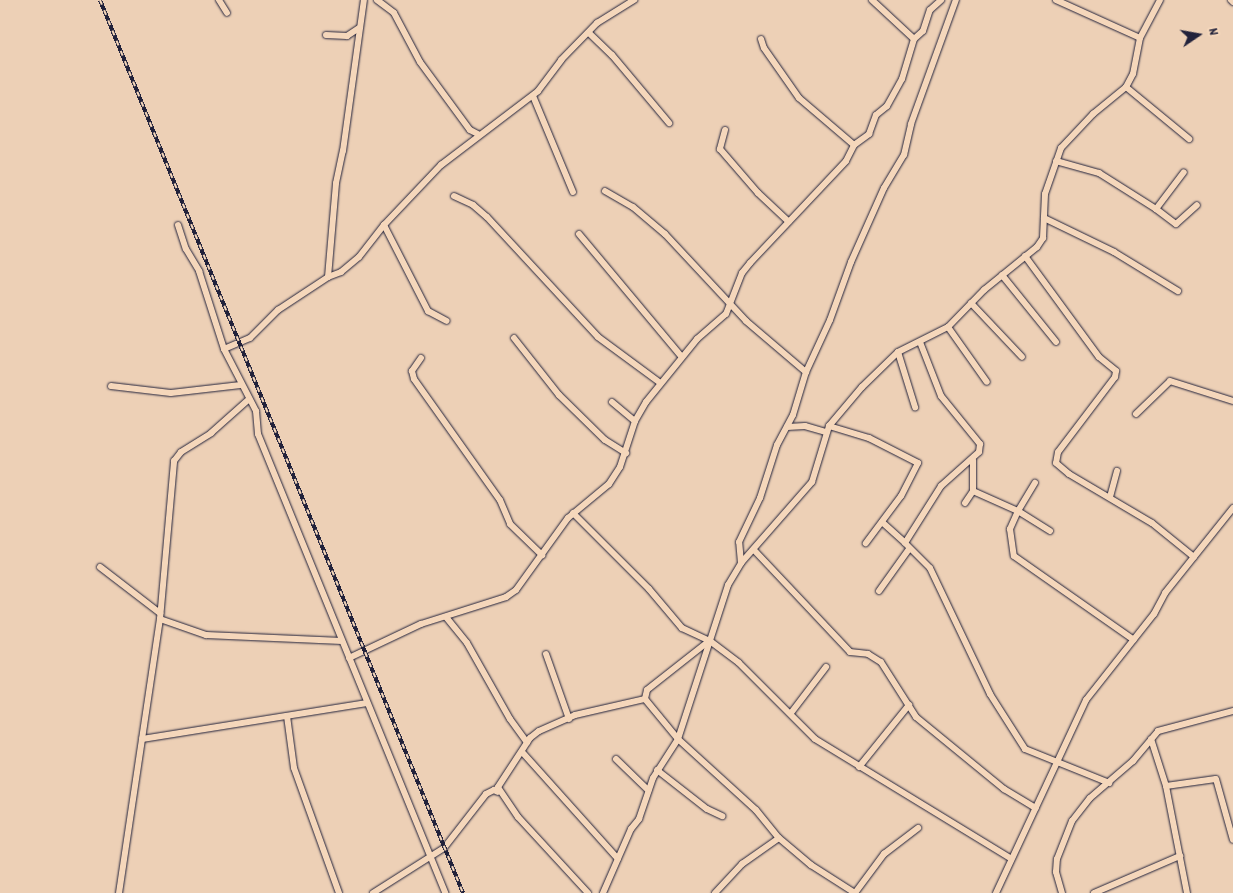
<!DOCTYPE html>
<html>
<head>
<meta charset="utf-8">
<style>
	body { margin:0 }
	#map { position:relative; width:1233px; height:893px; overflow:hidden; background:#edd0b6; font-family:Dekko,sans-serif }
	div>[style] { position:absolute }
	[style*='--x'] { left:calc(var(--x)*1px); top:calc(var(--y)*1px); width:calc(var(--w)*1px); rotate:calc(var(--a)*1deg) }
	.roads { filter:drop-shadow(0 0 1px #22223b) drop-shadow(0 0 1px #22223b) }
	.minor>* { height:6px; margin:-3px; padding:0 3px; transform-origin:3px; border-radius:3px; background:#f5d7bb }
	.rail>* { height:4px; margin-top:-2px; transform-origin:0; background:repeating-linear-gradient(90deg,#f5d7bb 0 5.5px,#22223b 0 11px); box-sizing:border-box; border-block:1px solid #22223b }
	span { translate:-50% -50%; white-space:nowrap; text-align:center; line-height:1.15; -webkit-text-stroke:5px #f5d7bb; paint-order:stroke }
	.north { position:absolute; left:1173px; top:10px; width:50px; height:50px; -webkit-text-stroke:4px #f5d7bb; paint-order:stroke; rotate:78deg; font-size:14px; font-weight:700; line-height:20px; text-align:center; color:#22223b }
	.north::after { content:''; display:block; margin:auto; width:18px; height:22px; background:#22223b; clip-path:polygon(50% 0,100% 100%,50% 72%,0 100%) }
</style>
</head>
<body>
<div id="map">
	<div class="roads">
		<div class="minor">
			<i style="--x:219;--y:0;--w:15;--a:58"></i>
			<i style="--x:377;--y:0;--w:21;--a:37"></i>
			<i style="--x:394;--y:13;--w:55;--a:62"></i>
			<i style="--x:420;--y:62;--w:84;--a:53.7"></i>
			<i style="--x:470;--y:130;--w:9;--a:27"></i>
			<i style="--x:872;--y:0;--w:57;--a:42.9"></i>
			<i style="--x:1056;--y:0;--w:92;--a:24.3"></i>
			<i style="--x:1231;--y:0;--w:3;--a:45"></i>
			<i style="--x:589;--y:33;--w:32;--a:44"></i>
			<i style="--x:612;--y:55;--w:89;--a:50"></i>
			<i style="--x:326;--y:35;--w:21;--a:3"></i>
			<i style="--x:347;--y:36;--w:14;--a:-34"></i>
			<i style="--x:761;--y:39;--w:9;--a:72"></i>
			<i style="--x:764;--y:48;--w:61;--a:55"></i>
			<i style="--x:799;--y:98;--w:72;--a:40.5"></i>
			<i style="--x:1126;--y:87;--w:82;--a:39.5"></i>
			<i style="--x:533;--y:96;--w:104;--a:67.4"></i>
			<i style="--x:725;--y:130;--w:20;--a:105"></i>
			<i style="--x:720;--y:149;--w:58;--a:49.2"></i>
			<i style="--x:758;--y:193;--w:42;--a:43.1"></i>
			<i style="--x:1056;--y:161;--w:45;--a:15.6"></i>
			<i style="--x:1099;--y:173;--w:67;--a:32.3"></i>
			<i style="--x:1156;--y:209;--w:46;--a:-52.9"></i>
			<i style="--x:605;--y:191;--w:32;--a:30"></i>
			<i style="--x:633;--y:207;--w:42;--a:40.2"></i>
			<i style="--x:665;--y:234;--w:119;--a:47"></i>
			<i style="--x:746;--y:321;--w:79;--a:40.4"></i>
			<i style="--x:454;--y:196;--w:21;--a:25"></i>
			<i style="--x:473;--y:205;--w:18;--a:41"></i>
			<i style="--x:487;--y:217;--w:163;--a:47.2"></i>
			<i style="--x:598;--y:337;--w:76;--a:36.4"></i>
			<i style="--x:1156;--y:209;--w:25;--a:37"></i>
			<i style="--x:1176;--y:224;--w:28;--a:-42"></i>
			<i style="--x:1044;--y:218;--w:78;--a:25.9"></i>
			<i style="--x:1114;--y:252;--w:75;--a:31.4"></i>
			<i style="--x:178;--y:225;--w:25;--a:72"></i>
			<i style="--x:186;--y:249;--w:26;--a:59"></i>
			<i style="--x:199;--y:271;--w:82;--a:72.2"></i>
			<i style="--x:224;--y:349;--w:70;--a:62.7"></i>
			<i style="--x:256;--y:411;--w:23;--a:85"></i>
			<i style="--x:258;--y:434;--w:496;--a:67.8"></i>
			<i style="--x:384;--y:225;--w:97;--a:62.9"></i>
			<i style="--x:428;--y:311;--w:21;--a:28"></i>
			<i style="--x:579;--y:234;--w:159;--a:50.1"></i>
			<i style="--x:1025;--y:256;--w:125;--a:53.8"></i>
			<i style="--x:1099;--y:357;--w:22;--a:39"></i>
			<i style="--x:1116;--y:371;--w:6;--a:99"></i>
			<i style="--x:1115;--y:377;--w:94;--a:127.2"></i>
			<i style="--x:1058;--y:452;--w:11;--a:100"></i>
			<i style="--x:1056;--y:463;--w:17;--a:40"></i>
			<i style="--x:1069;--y:474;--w:96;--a:30.6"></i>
			<i style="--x:1152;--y:523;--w:54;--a:39"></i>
			<i style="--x:1002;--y:275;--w:86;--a:51.1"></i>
			<i style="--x:328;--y:277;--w:94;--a:-85.1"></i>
			<i style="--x:336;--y:183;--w:33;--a:-78"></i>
			<i style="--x:343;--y:151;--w:152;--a:-82.1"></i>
			<i style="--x:971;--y:303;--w:74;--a:46.6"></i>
			<i style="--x:948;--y:327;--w:67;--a:54.7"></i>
			<i style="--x:514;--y:338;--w:73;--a:51.7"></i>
			<i style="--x:559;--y:395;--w:64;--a:44.4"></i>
			<i style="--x:605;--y:440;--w:25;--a:32"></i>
			<i style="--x:920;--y:342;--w:58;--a:68.7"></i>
			<i style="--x:941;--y:396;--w:62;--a:50.9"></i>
			<i style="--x:980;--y:444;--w:8;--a:97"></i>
			<i style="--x:979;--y:452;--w:51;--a:138.2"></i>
			<i style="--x:941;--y:486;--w:67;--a:122.3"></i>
			<i style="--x:905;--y:543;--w:35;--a:45"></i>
			<i style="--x:930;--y:568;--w:140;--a:64.5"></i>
			<i style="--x:990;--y:694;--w:65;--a:57.5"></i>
			<i style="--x:1025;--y:749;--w:91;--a:22"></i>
			<i style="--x:224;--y:349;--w:28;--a:-23"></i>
			<i style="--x:250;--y:338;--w:40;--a:-45"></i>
			<i style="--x:278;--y:310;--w:60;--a:-33.4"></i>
			<i style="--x:328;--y:277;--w:14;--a:-21"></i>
			<i style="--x:341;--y:272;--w:23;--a:-40"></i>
			<i style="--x:359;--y:257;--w:41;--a:-52"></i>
			<i style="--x:384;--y:225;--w:83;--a:-46.5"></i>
			<i style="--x:441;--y:165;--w:122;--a:-37.3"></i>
			<i style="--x:538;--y:91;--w:39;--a:-53"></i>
			<i style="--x:561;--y:60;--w:52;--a:-45.8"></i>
			<i style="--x:597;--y:23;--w:44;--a:-31.9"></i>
			<i style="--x:898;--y:352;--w:58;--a:72.8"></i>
			<i style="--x:421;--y:358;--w:16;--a:125"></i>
			<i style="--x:412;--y:371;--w:8;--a:76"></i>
			<i style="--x:414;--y:379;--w:148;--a:54.6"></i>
			<i style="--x:500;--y:500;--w:26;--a:67"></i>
			<i style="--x:510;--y:524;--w:45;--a:44.1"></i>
			<i style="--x:111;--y:386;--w:60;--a:6.7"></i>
			<i style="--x:171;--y:393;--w:70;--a:-6.5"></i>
			<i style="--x:612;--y:402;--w:30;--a:40"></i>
			<i style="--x:1136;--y:414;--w:47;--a:-44.1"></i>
			<i style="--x:1170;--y:381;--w:66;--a:17.6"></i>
			<i style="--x:829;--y:426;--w:42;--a:16.7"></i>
			<i style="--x:869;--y:438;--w:55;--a:27"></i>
			<i style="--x:918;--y:463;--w:37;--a:117"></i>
			<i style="--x:901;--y:496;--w:59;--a:126.7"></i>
			<i style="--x:787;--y:427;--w:18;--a:-3"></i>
			<i style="--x:805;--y:426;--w:22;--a:16"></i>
			<i style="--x:973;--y:491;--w:49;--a:24"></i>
			<i style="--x:1018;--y:511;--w:33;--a:-59"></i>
			<i style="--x:1110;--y:497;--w:27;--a:-75"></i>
			<i style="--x:965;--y:503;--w:14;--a:-56"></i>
			<i style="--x:973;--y:491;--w:31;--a:-90"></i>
			<i style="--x:573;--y:513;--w:107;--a:45"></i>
			<i style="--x:649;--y:589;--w:51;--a:49.8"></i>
			<i style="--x:682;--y:628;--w:31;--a:25"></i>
			<i style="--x:710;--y:641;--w:36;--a:37"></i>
			<i style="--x:739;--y:663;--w:107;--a:45"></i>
			<i style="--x:815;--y:739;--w:228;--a:31.4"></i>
			<i style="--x:882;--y:522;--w:31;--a:42"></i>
			<i style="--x:1050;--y:531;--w:38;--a:-148"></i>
			<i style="--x:1018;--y:511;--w:20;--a:114"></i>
			<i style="--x:1010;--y:529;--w:27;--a:82"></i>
			<i style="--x:1014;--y:556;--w:146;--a:35"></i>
			<i style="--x:754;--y:550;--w:140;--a:46.7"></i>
			<i style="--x:850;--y:652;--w:18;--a:6"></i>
			<i style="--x:868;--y:654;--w:15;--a:32"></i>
			<i style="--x:881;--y:662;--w:65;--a:57.5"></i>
			<i style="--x:916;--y:717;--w:114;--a:39.3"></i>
			<i style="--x:1004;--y:789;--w:37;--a:31"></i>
			<i style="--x:741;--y:563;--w:21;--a:-95"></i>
			<i style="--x:739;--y:542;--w:49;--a:-64.5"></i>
			<i style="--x:760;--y:498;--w:56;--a:-72.2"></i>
			<i style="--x:777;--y:445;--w:34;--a:-62"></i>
			<i style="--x:793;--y:415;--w:45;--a:-73.2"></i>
			<i style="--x:806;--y:372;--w:57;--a:-65.2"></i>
			<i style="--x:830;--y:320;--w:62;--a:-70.1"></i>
			<i style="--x:851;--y:262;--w:81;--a:-66"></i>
			<i style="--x:884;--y:188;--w:39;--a:-59"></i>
			<i style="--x:904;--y:155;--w:32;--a:-77"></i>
			<i style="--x:911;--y:124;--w:132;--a:-70.1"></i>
			<i style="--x:100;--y:567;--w:76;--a:37.5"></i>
			<i style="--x:879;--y:591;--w:52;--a:-54.5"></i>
			<i style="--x:446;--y:617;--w:33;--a:51"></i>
			<i style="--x:467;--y:643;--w:87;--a:60.5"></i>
			<i style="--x:510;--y:719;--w:29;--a:54"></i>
			<i style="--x:160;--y:619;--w:49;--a:19.2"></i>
			<i style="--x:206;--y:635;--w:136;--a:2.5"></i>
			<i style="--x:709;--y:641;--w:79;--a:141.7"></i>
			<i style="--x:647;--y:690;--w:9;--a:103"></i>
			<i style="--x:645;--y:699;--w:52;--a:50.5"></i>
			<i style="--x:678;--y:739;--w:105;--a:42.3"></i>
			<i style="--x:756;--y:810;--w:36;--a:51"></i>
			<i style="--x:779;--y:838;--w:42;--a:40.2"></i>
			<i style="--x:811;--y:865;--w:52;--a:32.5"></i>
			<i style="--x:546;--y:654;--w:69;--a:70.5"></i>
			<i style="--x:349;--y:658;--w:80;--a:-25.3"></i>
			<i style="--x:421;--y:624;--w:89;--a:-17.6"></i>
			<i style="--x:506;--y:597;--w:12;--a:-35"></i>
			<i style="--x:516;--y:590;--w:89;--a:-54.2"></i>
			<i style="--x:568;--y:518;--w:53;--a:-39.7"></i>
			<i style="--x:609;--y:484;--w:20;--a:-57"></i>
			<i style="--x:620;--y:467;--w:48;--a:-71.9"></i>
			<i style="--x:635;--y:421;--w:22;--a:-60"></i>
			<i style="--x:646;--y:402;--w:81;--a:-51"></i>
			<i style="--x:697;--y:339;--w:38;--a:-41"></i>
			<i style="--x:726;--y:314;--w:44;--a:-68.7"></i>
			<i style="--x:742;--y:273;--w:13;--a:-51"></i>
			<i style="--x:750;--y:263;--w:140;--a:-46.7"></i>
			<i style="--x:846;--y:161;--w:18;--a:-63"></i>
			<i style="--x:854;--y:145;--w:19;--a:-36"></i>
			<i style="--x:869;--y:134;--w:20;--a:-70"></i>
			<i style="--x:876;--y:115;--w:14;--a:-39"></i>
			<i style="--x:887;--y:106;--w:31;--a:-61"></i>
			<i style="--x:902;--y:79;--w:42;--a:-73.3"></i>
			<i style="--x:914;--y:39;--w:12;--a:-42"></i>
			<i style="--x:923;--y:31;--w:22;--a:-72"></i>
			<i style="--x:930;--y:10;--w:15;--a:-42"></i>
			<i style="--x:791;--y:713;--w:58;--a:-52.7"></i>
			<i style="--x:287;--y:716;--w:52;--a:82.3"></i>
			<i style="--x:294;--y:768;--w:133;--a:70.2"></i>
			<i style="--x:142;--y:739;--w:228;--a:-9.1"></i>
			<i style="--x:1151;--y:739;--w:49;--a:72.3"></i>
			<i style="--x:1166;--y:786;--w:50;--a:-8"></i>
			<i style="--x:1216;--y:779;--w:63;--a:74.4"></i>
			<i style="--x:523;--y:753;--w:142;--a:48.1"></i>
			<i style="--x:616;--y:759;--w:45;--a:44.1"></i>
			<i style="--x:859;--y:767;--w:80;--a:-51.1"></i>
			<i style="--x:657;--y:770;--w:63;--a:38"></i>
			<i style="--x:707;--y:809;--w:17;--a:25"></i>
			<i style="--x:1166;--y:786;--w:109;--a:78.9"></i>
			<i style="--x:119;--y:893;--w:277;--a:-81.5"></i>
			<i style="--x:160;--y:619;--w:159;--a:-84.9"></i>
			<i style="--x:174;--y:461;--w:11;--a:-52"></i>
			<i style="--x:181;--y:452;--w:36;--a:-32"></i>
			<i style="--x:211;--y:433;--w:50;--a:-41.7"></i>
			<i style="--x:373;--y:893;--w:84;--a:-32.4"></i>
			<i style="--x:444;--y:848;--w:68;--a:-52.1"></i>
			<i style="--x:486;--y:794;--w:9;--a:-27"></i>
			<i style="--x:494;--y:790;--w:4;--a:27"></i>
			<i style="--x:588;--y:893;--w:103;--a:-132.6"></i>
			<i style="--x:518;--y:817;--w:36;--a:-124"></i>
			<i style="--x:498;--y:787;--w:59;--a:-56.9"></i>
			<i style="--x:530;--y:738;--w:11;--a:-38"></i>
			<i style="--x:539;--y:731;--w:39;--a:-24"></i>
			<i style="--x:575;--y:715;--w:72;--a:-12.9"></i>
			<i style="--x:603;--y:893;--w:70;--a:-66.4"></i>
			<i style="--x:631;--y:829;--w:13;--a:-51"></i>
			<i style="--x:639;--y:819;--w:43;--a:-71.1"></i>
			<i style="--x:653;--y:778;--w:46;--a:-57.3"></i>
			<i style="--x:678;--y:739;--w:162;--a:-72"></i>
			<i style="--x:728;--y:585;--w:26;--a:-59"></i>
			<i style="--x:741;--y:563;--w:108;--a:-48.8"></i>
			<i style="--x:812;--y:482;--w:59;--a:-73.1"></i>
			<i style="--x:829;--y:426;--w:51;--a:-49.8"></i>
			<i style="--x:862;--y:387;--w:50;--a:-44.2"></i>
			<i style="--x:898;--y:352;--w:56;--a:-26.6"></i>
			<i style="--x:948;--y:327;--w:52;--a:-45.8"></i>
			<i style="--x:984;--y:290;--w:68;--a:-39.1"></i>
			<i style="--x:1037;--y:247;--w:11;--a:-56"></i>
			<i style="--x:1043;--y:238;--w:44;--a:-87.4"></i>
			<i style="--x:1045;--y:194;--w:49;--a:-70.8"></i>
			<i style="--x:1061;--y:148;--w:47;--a:-46.7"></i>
			<i style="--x:1093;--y:114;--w:43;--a:-39.3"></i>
			<i style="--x:1126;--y:87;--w:15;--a:-62"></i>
			<i style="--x:1133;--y:74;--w:37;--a:-79"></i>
			<i style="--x:1140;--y:38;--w:43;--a:-62.2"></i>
			<i style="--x:715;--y:893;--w:40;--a:-47"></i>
			<i style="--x:742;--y:864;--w:45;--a:-35.1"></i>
			<i style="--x:855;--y:893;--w:49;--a:-53.4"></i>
			<i style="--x:884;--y:854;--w:43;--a:-37.4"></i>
			<i style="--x:996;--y:893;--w:213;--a:-65"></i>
			<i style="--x:1086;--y:700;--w:110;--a:-51.7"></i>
			<i style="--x:1154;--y:614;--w:24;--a:-62"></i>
			<i style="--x:1165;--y:593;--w:109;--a:-51.3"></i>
			<i style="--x:1062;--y:893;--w:22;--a:-106"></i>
			<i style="--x:1056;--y:872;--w:13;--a:-86"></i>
			<i style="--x:1057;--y:859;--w:41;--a:-68.5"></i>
			<i style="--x:1072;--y:821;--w:29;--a:-52"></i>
			<i style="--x:1090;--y:798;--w:57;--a:-40.7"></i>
			<i style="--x:1133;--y:761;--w:39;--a:-50"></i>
			<i style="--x:1158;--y:731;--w:78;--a:-14.9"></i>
			<i style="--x:1094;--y:893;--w:94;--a:-23.3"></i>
		</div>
	</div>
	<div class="rail">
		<i style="--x:100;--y:0;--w:964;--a:67.88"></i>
	</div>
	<div class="north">N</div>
</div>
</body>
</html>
